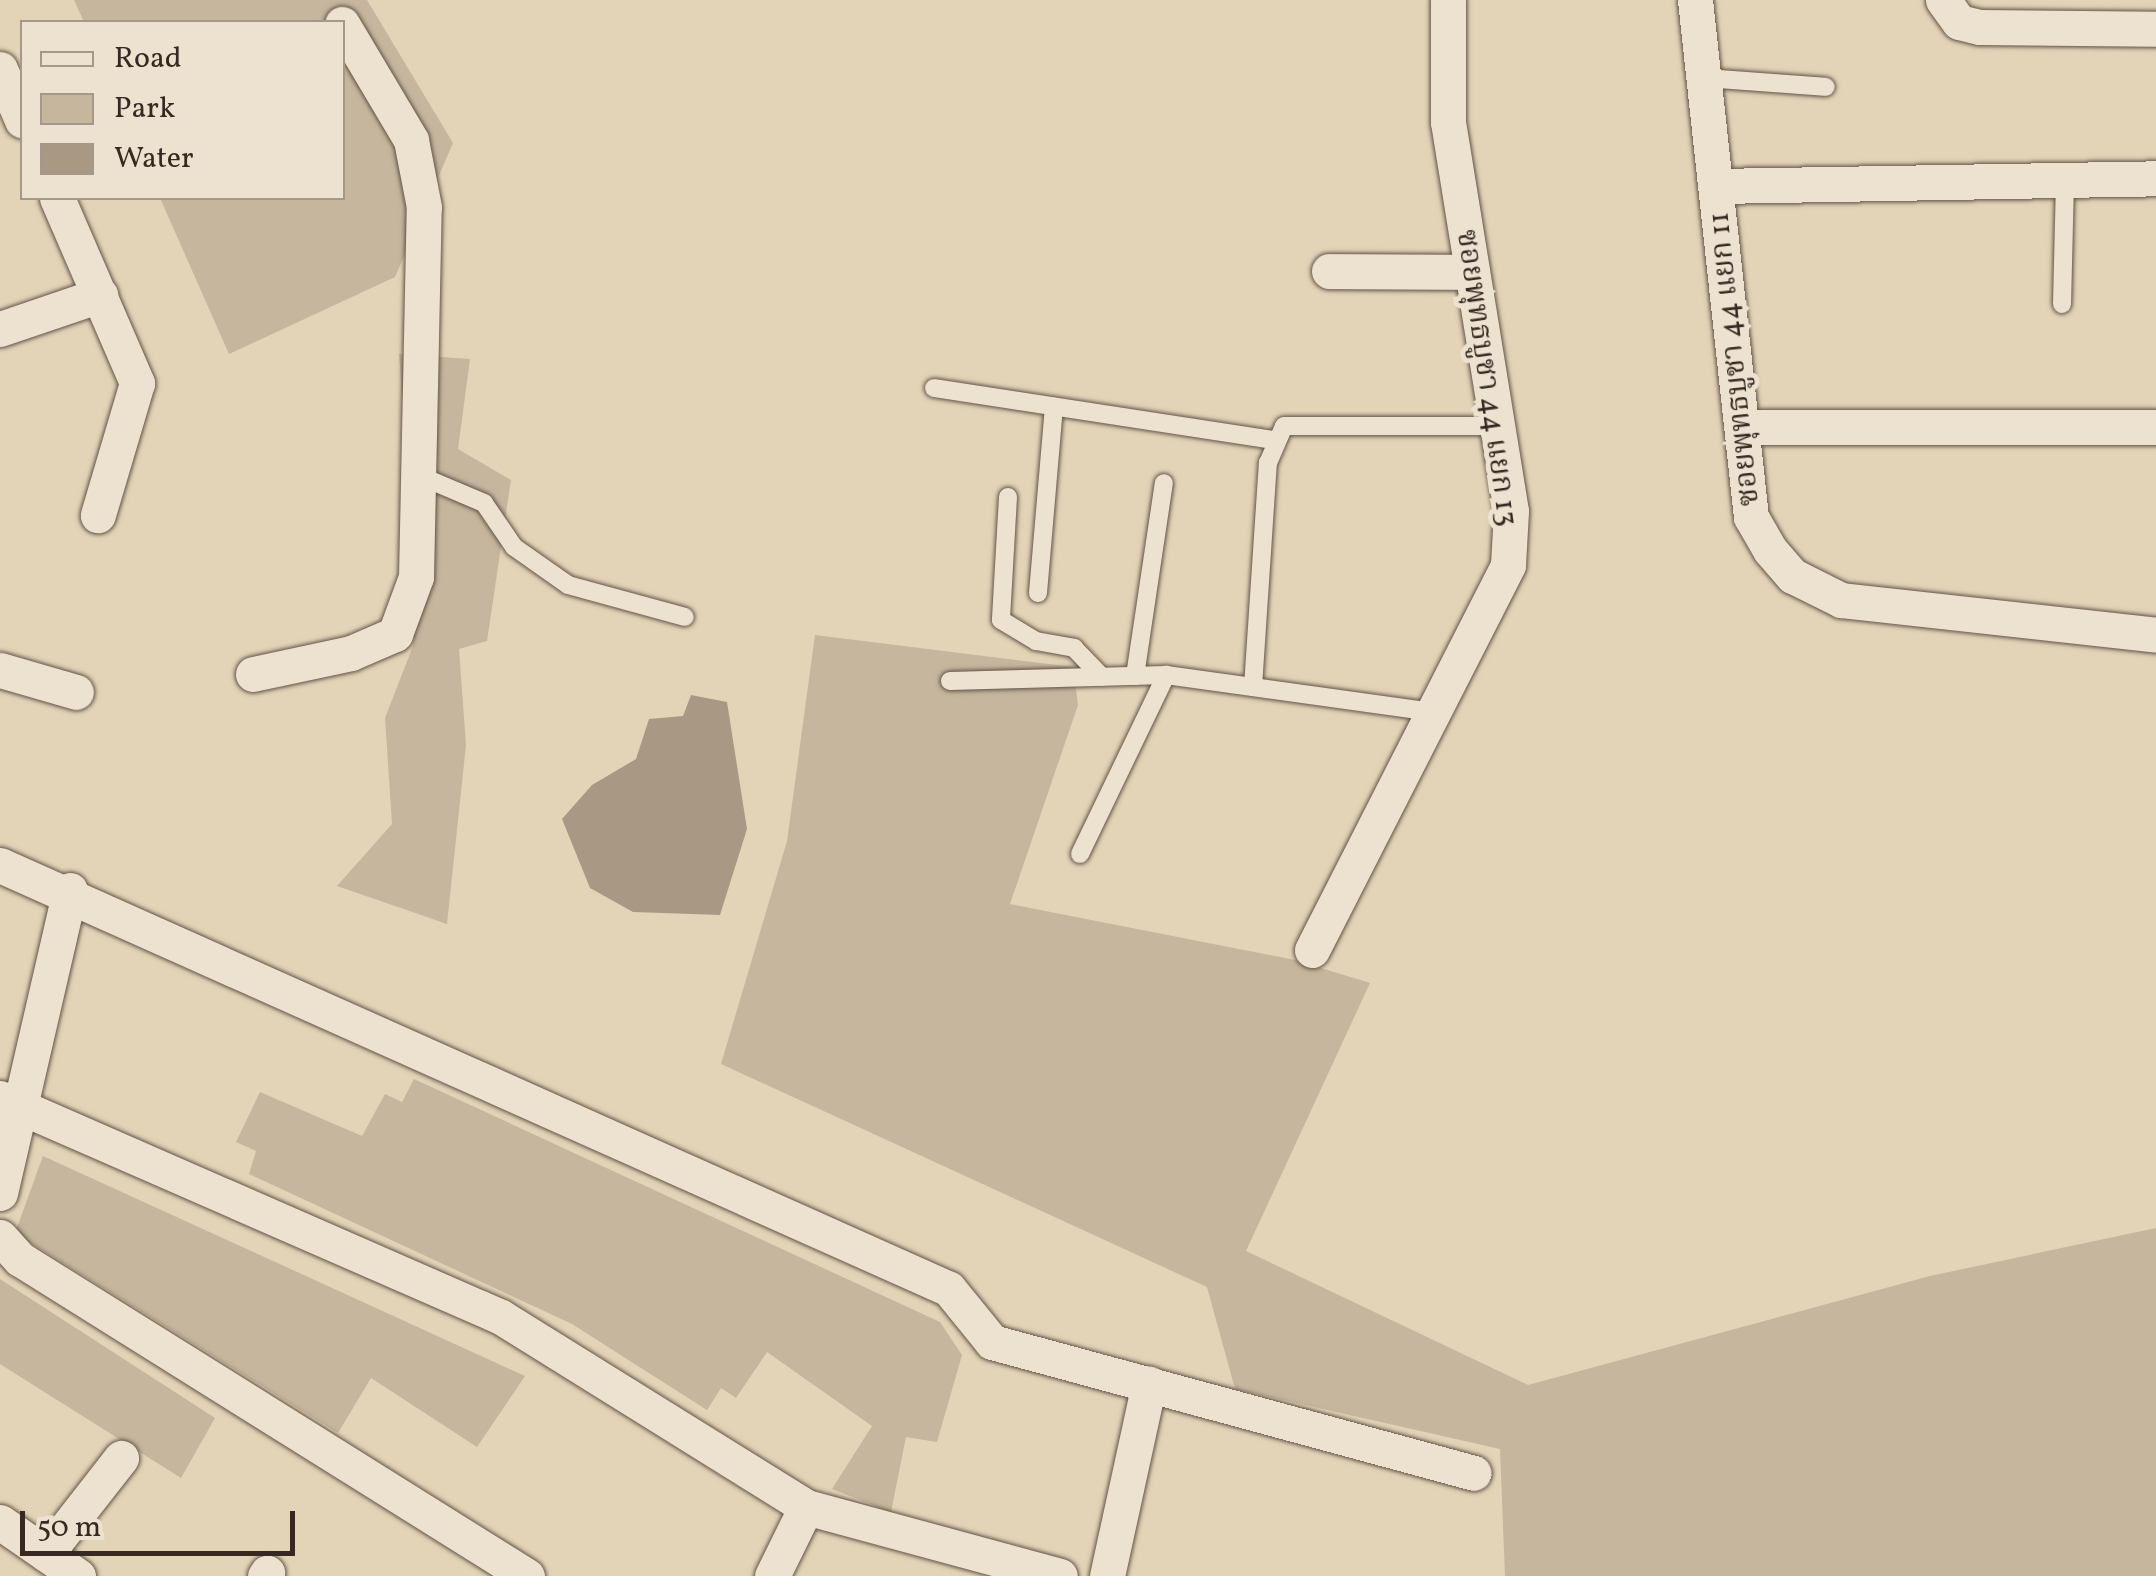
<!DOCTYPE html>
<html>
<head>
<meta charset="utf-8">
<style>
	body { margin:0 }
	#map { position:relative; width:2156px; height:1576px; overflow:hidden; background:#e3d3b7; font-family:Vollkorn,"Noto Serif Thai",serif }
	div>[style] { position:absolute }
	[style*='--x'] { left:calc(var(--x)*1px); top:calc(var(--y)*1px); width:calc(var(--w)*1px); rotate:calc(var(--a)*1deg) }
	.green>* { inset:0; background:#c6b69e }
	.water>* { inset:0; background:#a99984 }
	.roads { filter:drop-shadow(0 0 2px #625447) drop-shadow(0 0 2px #625447) }
	.lane>* { height:18px; margin:-9px; padding:0 9px; transform-origin:9px; border-radius:9px; background:#ede2d0 }
	.street>* { height:35px; margin:-17.5px; padding:0 17.5px; transform-origin:17.5px; border-radius:17.5px; background:#ede2d0 }
	span { translate:-50% -50%; white-space:nowrap; text-align:center; line-height:1.15; -webkit-text-stroke:10px #ede2d0; paint-order:stroke }
	.street-label { font-size:30px; color:#372922 }
	.legend { position:absolute; left:20px; top:20px; width:325px; height:180px; box-sizing:border-box; background:#ede2d0; border:2px solid #a4988a; margin:0; padding:12px 18px; list-style:none; font-size:30px; color:#372922 }
	.legend li { display:flex; align-items:center; gap:20px; height:50px }
	.legend b { width:50px; border:2px solid #a4988a }
	.scale { position:absolute; left:20px; top:1511px; width:275px; height:45px; box-sizing:border-box; border:5px solid #372922; border-top:0; padding-left:12px; font-size:30px; line-height:35px; white-space:nowrap; color:#372922; -webkit-text-stroke:8px #ede2d0; paint-order:stroke }
</style>
</head>
<body>
<div id="map">
	<div class="green">
		<i style="clip-path:polygon(74px 0,367px 0,453px 143px,395px 277px,229px 354px,160px 198px,342px 198px,342px 22px,84px 22px)"></i>
		<i style="clip-path:polygon(399px 354px,470px 359px,458px 449px,511px 480px,487px 641px,459px 649px,466px 745px,447px 924px,337px 886px,392px 824px,385px 718px,413px 646px,418px 601px)"></i>
		<i style="clip-path:polygon(815px 635px,1073px 667px,1078px 705px,1010px 904px,1295px 960px,1370px 983px,1246px 1251px,1528px 1385px,1930px 1276px,2156px 1228px,2156px 1576px,1505px 1576px,1500px 1449px,1235px 1389px,1207px 1287px,721px 1064px,787px 841px)"></i>
		<i style="clip-path:polygon(414px 1079px,940px 1322px,962px 1355px,937px 1442px,906px 1437px,891px 1512px,832px 1489px,872px 1426px,767px 1352px,736px 1398px,721px 1388px,707px 1410px,572px 1324px,249px 1174px,256px 1151px,236px 1142px,260px 1092px,362px 1136px,385px 1094px,402px 1102px)"></i>
		<i style="clip-path:polygon(43px 1156px,525px 1376px,477px 1447px,371px 1378px,338px 1433px,15px 1233px)"></i>
		<i style="clip-path:polygon(0 1279px,215px 1418px,181px 1478px,0 1364px)"></i>
	</div>
	<div class="water">
		<i style="clip-path:polygon(691px 695px,727px 702px,747px 829px,720px 915px,633px 912px,590px 888px,562px 819px,592px 785px,636px 759px,649px 719px,683px 716px)"></i>
	</div>
	<div class="roads">
		<div class="lane">
			<i style="--x:1704;--y:78;--w:122;--a:4.2"></i>
			<i style="--x:2062;--y:304;--w:124;--a:-88.6"></i>
			<i style="--x:934;--y:388;--w:345;--a:8.7"></i>
			<i style="--x:418;--y:475;--w:72;--a:23"></i>
			<i style="--x:484;--y:503;--w:53;--a:55.7"></i>
			<i style="--x:514;--y:547;--w:66;--a:35.1"></i>
			<i style="--x:568;--y:585;--w:121;--a:15.3"></i>
			<i style="--x:1008;--y:497;--w:123;--a:93.3"></i>
			<i style="--x:1001;--y:620;--w:41;--a:31"></i>
			<i style="--x:1036;--y:641;--w:39;--a:10"></i>
			<i style="--x:1074;--y:648;--w:40;--a:46"></i>
			<i style="--x:1038;--y:593;--w:187;--a:-85.1"></i>
			<i style="--x:1135;--y:676;--w:195;--a:-81.5"></i>
			<i style="--x:950;--y:681;--w:216;--a:-1.6"></i>
			<i style="--x:1166;--y:675;--w:271;--a:7.9"></i>
			<i style="--x:1253;--y:687;--w:225;--a:-86.2"></i>
			<i style="--x:1268;--y:463;--w:40;--a:-66.6"></i>
			<i style="--x:1284;--y:426;--w:213;--a:0"></i>
			<i style="--x:1080;--y:854;--w:199;--a:-64.3"></i>
		</div>
		<div class="street">
			<i style="--x:1695;--y:0;--w:520;--a:83.82"></i>
			<i style="--x:1751;--y:517;--w:38;--a:60"></i>
			<i style="--x:1770;--y:550;--w:35;--a:49"></i>
			<i style="--x:1793;--y:576;--w:54;--a:26.6"></i>
			<i style="--x:1841;--y:600;--w:317;--a:6.3"></i>
			<i style="--x:1943;--y:0;--w:27;--a:54"></i>
			<i style="--x:1959;--y:22;--w:21;--a:14"></i>
			<i style="--x:1979;--y:27;--w:177;--a:0.6"></i>
			<i style="--x:0;--y:69;--w:56;--a:66.7"></i>
			<i style="--x:1716;--y:186;--w:440;--a:-1"></i>
			<i style="--x:57;--y:198;--w:202;--a:66.6"></i>
			<i style="--x:137;--y:383;--w:138;--a:106.5"></i>
			<i style="--x:1329;--y:271;--w:143;--a:0.4"></i>
			<i style="--x:0;--y:329;--w:106;--a:-18.8"></i>
			<i style="--x:1742;--y:427;--w:414;--a:0"></i>
			<i style="--x:0;--y:670;--w:79;--a:16.1"></i>
			<i style="--x:253;--y:674;--w:100;--a:-12.1"></i>
			<i style="--x:351;--y:653;--w:48;--a:-23.4"></i>
			<i style="--x:395;--y:634;--w:61;--a:-69.8"></i>
			<i style="--x:416;--y:577;--w:370;--a:-88.8"></i>
			<i style="--x:424;--y:207;--w:68;--a:-101"></i>
			<i style="--x:411;--y:140;--w:135;--a:-120.7"></i>
			<i style="--x:0;--y:865;--w:1039;--a:24.07"></i>
			<i style="--x:949;--y:1289;--w:68;--a:50.9"></i>
			<i style="--x:992;--y:1342;--w:499;--a:15.2"></i>
			<i style="--x:1312;--y:950;--w:432;--a:-63"></i>
			<i style="--x:1508;--y:565;--w:54;--a:-86.8"></i>
			<i style="--x:1511;--y:511;--w:394;--a:-99.2"></i>
			<i style="--x:1448;--y:122;--w:122;--a:-90"></i>
			<i style="--x:0;--y:1098;--w:547;--a:23.61"></i>
			<i style="--x:501;--y:1317;--w:359;--a:31.9"></i>
			<i style="--x:806;--y:1507;--w:263;--a:15.2"></i>
			<i style="--x:0;--y:1193;--w:311;--a:-77"></i>
			<i style="--x:0;--y:1237;--w:30;--a:48"></i>
			<i style="--x:20;--y:1259;--w:598;--a:32.02"></i>
			<i style="--x:0;--y:1522;--w:95;--a:34.7"></i>
			<i style="--x:46;--y:1554;--w:122;--a:-52"></i>
			<i style="--x:265;--y:1576;--w:4;--a:-56"></i>
			<i style="--x:772;--y:1576;--w:77;--a:-63.8"></i>
			<i style="--x:1107;--y:1576;--w:197;--a:-77.7"></i>
		</div>
	</div>
	<div class="street-label">
		<span style="left:1735px;top:359px;rotate:-96deg">ซอยพุทธบูชา 44 แยก 11</span>
		<span style="left:1486px;top:378px;rotate:82deg">ซอยพุทธบูชา 44 แยก 13</span>
	</div>
	<ul class="legend">
	<li><b style="height:12px;background:#ede2d0"></b>Road</li>
	<li><b style="height:28px;background:#c6b69e"></b>Park</li>
	<li><b style="height:28px;background:#a99984"></b>Water</li>
	</ul>
	<div class="scale">50 m</div>
</div>
</body>
</html>
